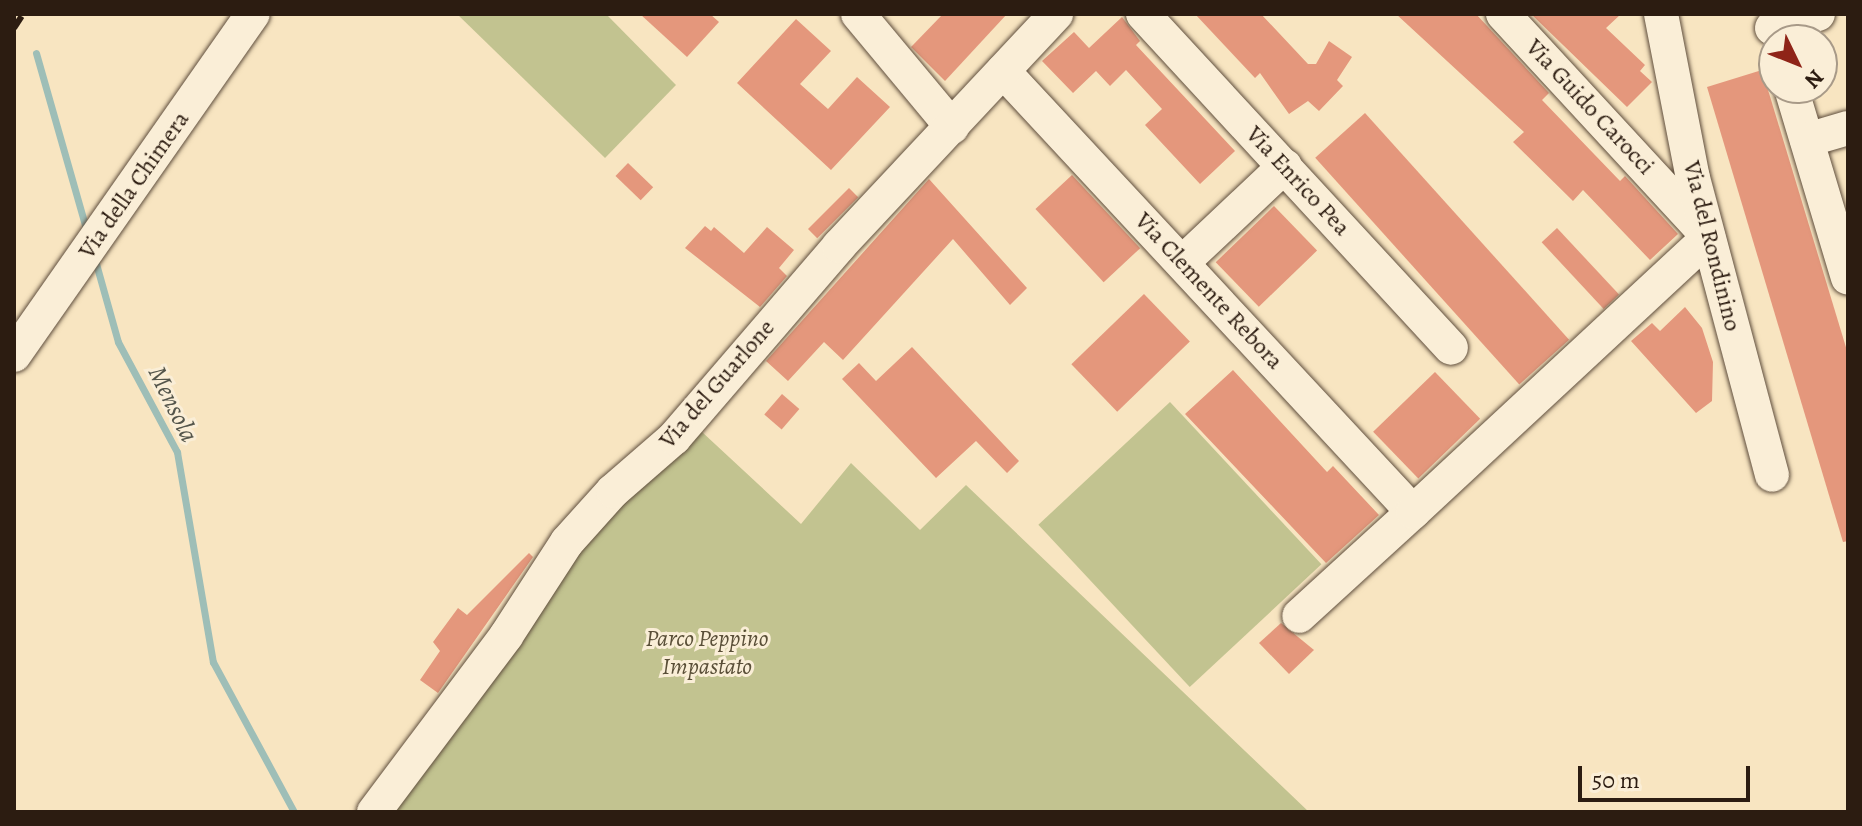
<!DOCTYPE html>
<html>
<head>
<meta charset="utf-8">
<style>
	body { margin:0 }
	#map { position:relative; width:1862px; height:826px; overflow:hidden; background:#f8e5c1; font-family:Alegreya,serif }
	div>[style] { position:absolute }
	[style*='--x'] { left:calc(var(--x)*1px); top:calc(var(--y)*1px); width:calc(var(--w)*1px); rotate:calc(var(--a)*1deg) }
	.green>* { inset:0; background:#c2c390; transform-origin:0 0 }
	.stream>* { height:7px; margin:-3.5px; padding:0 3.5px; transform-origin:3.5px; border-radius:3.5px; background:#9ebeb7 }
	.building>* { inset:0; background:#e4977c; transform-origin:0 0 }
	.roads { filter:drop-shadow(0 0 2px #5f4e3d) drop-shadow(0 0 2px #5f4e3d) }
	.minor>* { height:34px; margin:-17px; padding:0 17px; transform-origin:17px; border-radius:17px; background:#faeed7 }
	.rail>* { height:6px; margin-top:-3px; transform-origin:0; background:repeating-linear-gradient(90deg,#2c1c11 0 14px,transparent 0 28px) }
	span { translate:-50% -50%; white-space:nowrap; text-align:center; line-height:1.15; -webkit-text-stroke:6px #faeed7; paint-order:stroke }
	.street-label { font-size:24px; color:#2c1c11 }
	.park-label { font-size:24px; color:#594e37; font-style:italic }
	.water-label { font-size:26px; color:#54554b; font-style:italic }
	.frame { position:absolute; inset:0; border:16px solid #2c1c11; pointer-events:none }
	.north { position:absolute; left:1758px; top:24px; width:80px; height:80px; box-sizing:border-box; background:#faeed7; border:2px solid #a89a88; border-radius:50%; rotate:133deg; font-size:22px; font-weight:700; line-height:32px; text-align:center; color:#2c1c11 }
	.north::after { content:''; display:block; margin:auto; width:28px; height:36px; background:#8f2418; clip-path:polygon(50% 0,100% 100%,50% 72%,0 100%) }
	.scale { position:absolute; left:1578px; top:766px; width:172px; height:36px; box-sizing:border-box; border:4px solid #2c1c11; border-top:0; padding-left:10px; font-size:24px; line-height:28px; white-space:nowrap; color:#2c1c11; -webkit-text-stroke:6px #faeed7; paint-order:stroke }
</style>
</head>
<body>
<div id="map">
	<div class="green">
		<i style="clip-path:polygon(457px 14px,606px 14px,676px 85px,605px 158px)"></i>
		<i style="left:1170px;top:402px;width:222px;height:180px;rotate:47deg"></i>
		<i style="clip-path:polygon(702px 432px,801px 524px,851px 463px,920px 530px,966px 485px,1309px 812px,394px 812px,636px 471px)"></i>
	</div>
	<div class="stream">
		<i style="--x:36;--y:53;--w:186;--a:74.1"></i>
		<i style="--x:95;--y:260;--w:85;--a:74.3"></i>
		<i style="--x:118;--y:342;--w:125;--a:61.8"></i>
		<i style="--x:177;--y:452;--w:213;--a:80.3"></i>
		<i style="--x:213;--y:662;--w:170;--a:61.6"></i>
	</div>
	<div class="building">
		<i style="clip-path:polygon(640px 14px,710px 14px,719px 22px,687px 57px)"></i>
		<i style="clip-path:polygon(943px 14px,1007px 14px,945px 81px,911px 47px)"></i>
		<i style="clip-path:polygon(1195px 14px,1261px 14px,1308px 64px,1316px 64px,1329px 41px,1352px 57px,1337px 80px,1343px 86px,1319px 111px,1308px 101px,1289px 114px,1260px 73px,1255px 78px)"></i>
		<i style="clip-path:polygon(1396px 14px,1476px 14px,1549px 93px,1542px 100px,1620px 181px,1625px 176px,1678px 234px,1650px 260px,1583px 190px,1573px 201px,1513px 142px,1524px 132px)"></i>
		<i style="clip-path:polygon(1531px 14px,1621px 14px,1606px 28px,1645px 65px,1640px 71px,1652px 82px,1627px 107px)"></i>
		<i style="clip-path:polygon(1122px 17px,1140px 41px,1136px 45px,1235px 151px,1200px 184px,1145px 125px,1162px 109px,1126px 70px,1110px 86px,1096px 71px,1073px 93px,1042px 61px,1074px 32px,1089px 48px)"></i>
		<i style="clip-path:polygon(796px 19px,831px 51px,800px 84px,828px 109px,857px 77px,890px 107px,831px 170px,737px 83px)"></i>
		<i style="clip-path:polygon(1762px 70px,1848px 354px,1848px 541px,1843px 542px,1707px 87px)"></i>
		<i style="left:1365px;top:113px;width:305px;height:67px;rotate:48deg"></i>
		<i style="left:628px;top:163px;width:35px;height:18px;rotate:44deg"></i>
		<i style="left:1072px;top:175px;width:100px;height:50px;rotate:47deg"></i>
		<i style="clip-path:polygon(929px 179px,1027px 288px,1010px 305px,953px 239px,843px 360px,824px 342px,788px 381px,766px 361px)"></i>
		<i style="left:849px;top:188px;width:13px;height:58px;rotate:45deg"></i>
		<i style="left:1274px;top:206px;width:62px;height:81px;rotate:46deg"></i>
		<i style="clip-path:polygon(705px 226px,711px 231px,714px 227px,744px 253px,767px 227px,794px 250px,779px 268px,787px 276px,760px 307px,685px 248px)"></i>
		<i style="left:1557px;top:228px;width:91px;height:21px;rotate:47deg"></i>
		<i style="left:1144px;top:294px;width:66px;height:101px;rotate:46deg"></i>
		<i style="clip-path:polygon(1685px 307px,1702px 328px,1713px 362px,1712px 401px,1696px 413px,1631px 341px,1652px 323px,1660px 331px)"></i>
		<i style="clip-path:polygon(912px 347px,1019px 461px,1007px 473px,976px 441px,936px 478px,842px 379px,859px 363px,876px 381px)"></i>
		<i style="clip-path:polygon(1233px 370px,1327px 472px,1333px 466px,1379px 515px,1326px 563px,1185px 414px)"></i>
		<i style="left:1435px;top:372px;width:65px;height:86px;rotate:46deg"></i>
		<i style="left:782px;top:394px;width:23px;height:27px;rotate:41deg"></i>
		<i style="clip-path:polygon(529px 553px,533px 557px,438px 693px,420px 680px,440px 651px,433px 642px,458px 608px,467px 615px)"></i>
		<i style="clip-path:polygon(1281px 623px,1314px 650px,1289px 674px,1259px 643px)"></i>
	</div>
	<div class="roads">
		<div class="minor">
			<i style="--x:858;--y:14;--w:147;--a:50.2"></i>
			<i style="--x:1143;--y:14;--w:454;--a:47.3"></i>
			<i style="--x:1503;--y:14;--w:295;--a:47.3"></i>
			<i style="--x:1661;--y:14;--w:167;--a:79"></i>
			<i style="--x:1693;--y:178;--w:307;--a:75.1"></i>
			<i style="--x:1772;--y:28;--w:48;--a:-16.9"></i>
			<i style="--x:1003;--y:71;--w:602;--a:47.09"></i>
			<i style="--x:1413;--y:512;--w:154;--a:137.6"></i>
			<i style="--x:1791;--y:88;--w:198;--a:73.3"></i>
			<i style="--x:1807;--y:140;--w:43;--a:-16.3"></i>
			<i style="--x:1183;--y:262;--w:140;--a:-43.3"></i>
			<i style="--x:14;--y:355;--w:416;--a:-55"></i>
			<i style="--x:1413;--y:512;--w:403;--a:-42.9"></i>
			<i style="--x:374;--y:812;--w:220;--a:-53.1"></i>
			<i style="--x:506;--y:636;--w:112;--a:-57"></i>
			<i style="--x:567;--y:542;--w:69;--a:-48"></i>
			<i style="--x:613;--y:491;--w:81;--a:-41"></i>
			<i style="--x:674;--y:438;--w:253;--a:-49.3"></i>
			<i style="--x:839;--y:246;--w:318;--a:-46.9"></i>
		</div>
	</div>
	<div class="rail">
		<i style="--x:14;--y:28;--w:17;--a:-57"></i>
	</div>
	<div class="street-label">
		<span style="left:1590px;top:107px;rotate:47deg">Via Guido Carocci</span>
		<span style="left:1298px;top:181px;rotate:47deg">Via Enrico Pea</span>
		<span style="left:134px;top:185px;rotate:-55deg">Via della Chimera</span>
		<span style="left:1712px;top:246px;rotate:76deg">Via del Rondinino</span>
		<span style="left:1209px;top:291px;rotate:47deg">Via Clemente Rebora</span>
		<span style="left:717px;top:384px;rotate:-49deg">Via del Guarlone</span>
	</div>
	<div class="park-label">
		<span style="left:707px;top:653px">Parco Peppino<br>Impastato</span>
	</div>
	<div class="water-label">
		<span style="left:173px;top:404px;rotate:64deg">Mensola</span>
	</div>
	<div class="frame"></div>
	<div class="north">N</div>
	<div class="scale">50 m</div>
</div>
</body>
</html>
